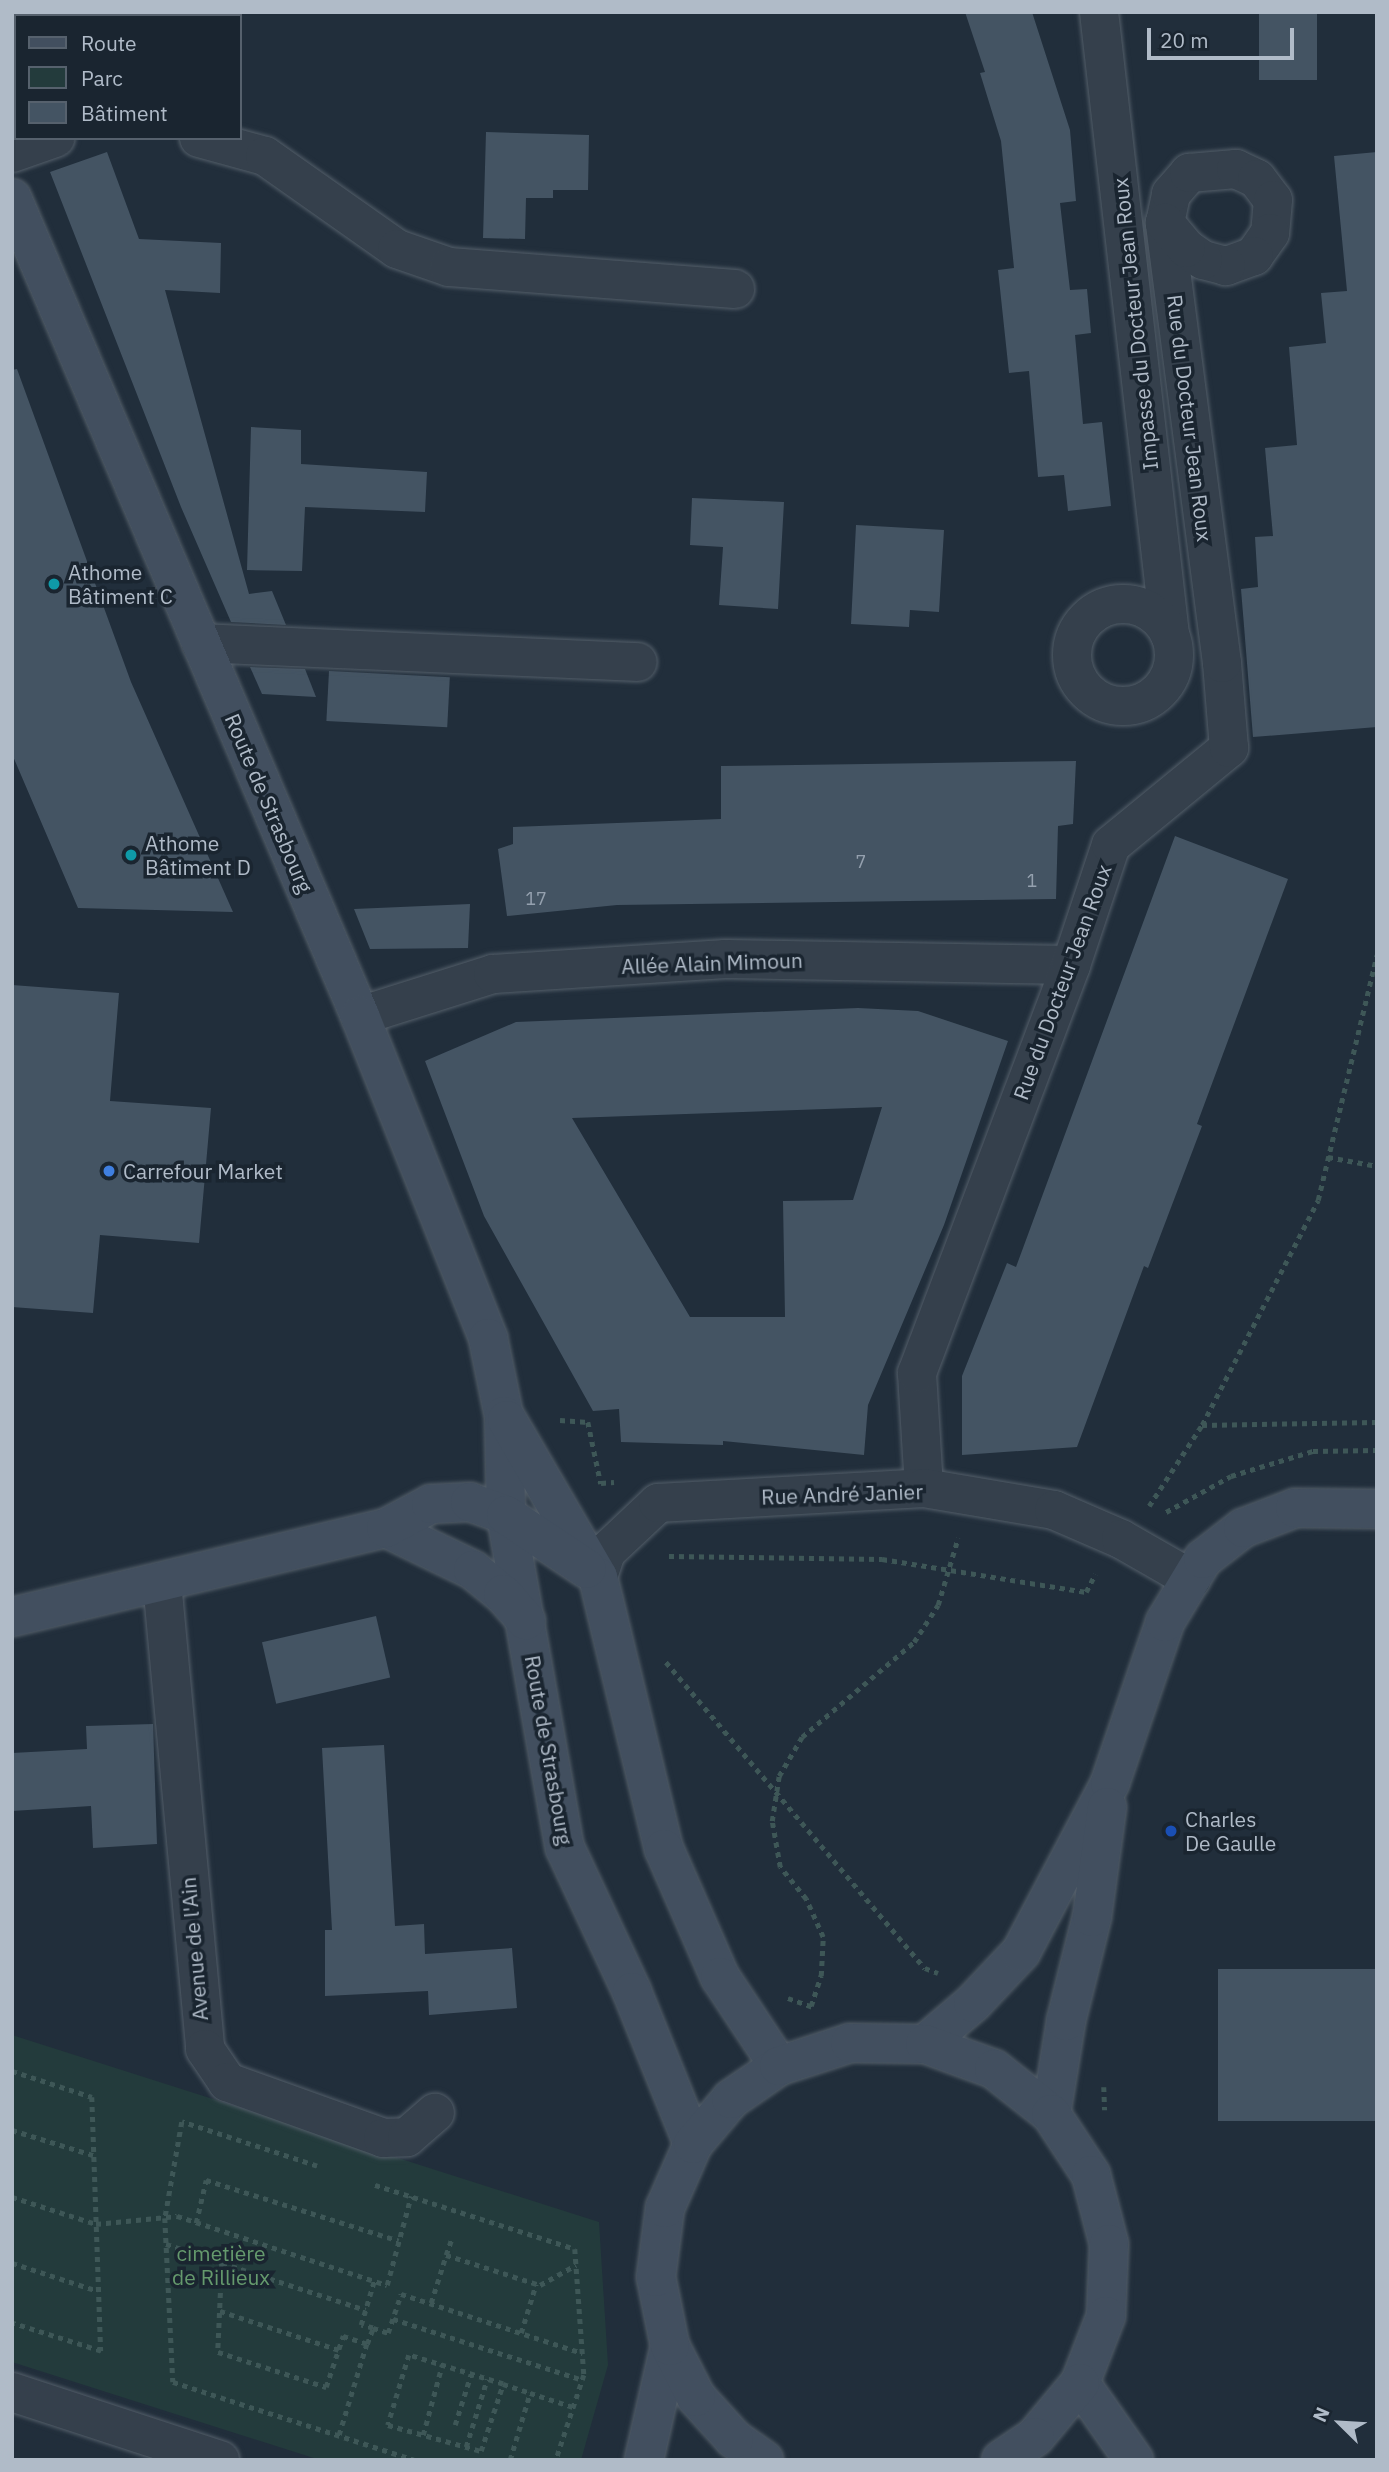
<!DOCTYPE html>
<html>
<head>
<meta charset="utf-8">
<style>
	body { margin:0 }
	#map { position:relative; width:1389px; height:2472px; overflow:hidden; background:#212e3b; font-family:"IBM Plex Sans",sans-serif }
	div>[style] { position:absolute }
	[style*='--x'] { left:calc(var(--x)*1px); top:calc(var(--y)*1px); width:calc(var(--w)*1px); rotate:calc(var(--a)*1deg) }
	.green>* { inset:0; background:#233b3c }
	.building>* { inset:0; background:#445463; transform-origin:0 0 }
	.path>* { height:4.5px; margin-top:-2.25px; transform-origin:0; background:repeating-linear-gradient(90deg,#3e5757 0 5px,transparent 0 10px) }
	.roads { filter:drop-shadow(0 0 2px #535e69) drop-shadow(0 0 2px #535e69) }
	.street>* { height:38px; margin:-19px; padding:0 19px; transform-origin:19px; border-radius:19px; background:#35404c }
	.street>.ring { margin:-19px; padding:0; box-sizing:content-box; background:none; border:38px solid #35404c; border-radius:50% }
	.secondary>* { height:38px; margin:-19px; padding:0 19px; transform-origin:19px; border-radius:19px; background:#424f5f }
	.dots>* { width:19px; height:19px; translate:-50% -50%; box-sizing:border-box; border:4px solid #1a2530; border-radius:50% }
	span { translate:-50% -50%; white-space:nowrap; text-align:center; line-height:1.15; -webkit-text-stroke:7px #1a2530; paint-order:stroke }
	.number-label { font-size:18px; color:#95a1af }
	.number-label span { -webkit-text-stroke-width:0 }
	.street-label { font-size:21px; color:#b0bbc8 }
	.poi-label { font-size:21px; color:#b0bbc8 }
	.left { translate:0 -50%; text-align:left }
	.park-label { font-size:21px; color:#659a6d }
	.frame { position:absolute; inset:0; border:14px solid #b0bbc8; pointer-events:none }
	.legend { position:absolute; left:14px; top:14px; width:228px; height:126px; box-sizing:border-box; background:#1a2530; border:2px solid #56616d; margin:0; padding:9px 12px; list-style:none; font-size:21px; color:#b0bbc8 }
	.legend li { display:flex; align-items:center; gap:14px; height:35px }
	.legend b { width:35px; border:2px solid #56616d }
	.north { position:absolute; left:1305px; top:2388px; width:70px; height:70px; -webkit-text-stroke:5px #1a2530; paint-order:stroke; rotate:294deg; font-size:19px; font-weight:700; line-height:28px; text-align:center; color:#b0bbc8 }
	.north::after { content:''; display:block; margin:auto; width:24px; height:32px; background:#b0bbc8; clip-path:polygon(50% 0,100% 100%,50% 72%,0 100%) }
	.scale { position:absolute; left:1147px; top:28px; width:147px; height:32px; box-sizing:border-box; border:4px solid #b0bbc8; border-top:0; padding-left:9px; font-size:21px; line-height:24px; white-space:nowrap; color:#b0bbc8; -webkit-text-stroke:5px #1a2530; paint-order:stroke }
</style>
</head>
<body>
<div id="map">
	<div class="green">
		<i style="clip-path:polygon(12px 2035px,599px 2222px,608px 2365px,581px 2460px,320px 2460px,12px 2362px)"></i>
	</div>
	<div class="building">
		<i style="clip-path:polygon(965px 12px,1032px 12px,1070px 130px,1076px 201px,1060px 203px,1070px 290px,1087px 289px,1091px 333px,1075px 335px,1083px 424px,1102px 422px,1111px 506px,1068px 511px,1064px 475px,1038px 477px,1029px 371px,1009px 373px,998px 270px,1014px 268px,1001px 141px,980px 73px,985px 72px)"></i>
		<i style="left:1259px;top:12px;width:58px;height:68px"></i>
		<i style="clip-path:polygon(486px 132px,589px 135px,588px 190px,553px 190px,553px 198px,526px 198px,525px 239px,483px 238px)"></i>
		<i style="clip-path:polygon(107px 152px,139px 239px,221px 243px,220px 293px,165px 290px,249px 594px,272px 591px,286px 625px,231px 622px,181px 507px,50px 172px)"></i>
		<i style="clip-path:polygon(1377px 152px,1377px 727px,1253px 737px,1241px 589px,1258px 587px,1255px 537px,1273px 536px,1265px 448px,1297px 445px,1289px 347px,1326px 343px,1321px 293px,1347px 291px,1334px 156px)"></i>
		<i style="clip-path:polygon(17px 369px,131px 682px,233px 912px,78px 908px,12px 754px,12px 370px)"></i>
		<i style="clip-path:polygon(251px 427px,301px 430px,301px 464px,427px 472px,425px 512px,305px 507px,302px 571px,247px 570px)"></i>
		<i style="clip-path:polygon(692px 498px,784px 502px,778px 609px,719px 605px,723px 547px,690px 545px)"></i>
		<i style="clip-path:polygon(856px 525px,944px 530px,939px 612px,910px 610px,909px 627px,851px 624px)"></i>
		<i style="clip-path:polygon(250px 667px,305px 669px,316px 697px,262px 694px)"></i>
		<i style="left:329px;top:671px;width:121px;height:50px;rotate:3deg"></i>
		<i style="clip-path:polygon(1076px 761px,1073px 824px,1058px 826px,1056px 899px,617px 905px,507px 916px,498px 849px,513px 844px,513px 827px,721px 819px,721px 766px)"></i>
		<i style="clip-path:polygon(1175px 836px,1288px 879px,1197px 1124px,1202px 1126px,1148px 1268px,1144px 1266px,1077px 1447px,962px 1455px,962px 1376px,1007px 1263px,1016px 1267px)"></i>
		<i style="clip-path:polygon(470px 904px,468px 948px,370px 949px,354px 909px)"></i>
		<i style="clip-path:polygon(12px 985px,119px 993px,110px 1101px,211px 1108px,199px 1243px,100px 1235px,93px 1313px,12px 1307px)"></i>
		<i style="clip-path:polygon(evenodd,858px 1008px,918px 1011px,1008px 1041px,944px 1225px,868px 1405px,864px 1455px,723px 1441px,723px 1445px,621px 1442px,619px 1409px,593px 1411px,484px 1216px,425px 1061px,516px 1022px,858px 1008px,882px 1107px,853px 1200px,783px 1201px,785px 1317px,690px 1317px,572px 1118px,882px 1107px)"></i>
		<i style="left:376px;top:1616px;width:63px;height:117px;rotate:77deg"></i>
		<i style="clip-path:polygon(153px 1724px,157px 1844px,93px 1848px,91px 1806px,12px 1811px,12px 1753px,87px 1749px,86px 1726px)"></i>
		<i style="clip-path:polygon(384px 1745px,395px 1926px,424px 1924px,425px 1954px,512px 1948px,517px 2008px,429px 2015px,428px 1991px,325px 1996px,325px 1930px,332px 1930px,322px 1748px)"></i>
		<i style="left:1377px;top:1969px;width:152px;height:159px;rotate:90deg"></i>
	</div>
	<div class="path">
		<i style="--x:1328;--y:1157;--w:50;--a:10.4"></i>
		<i style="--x:560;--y:1420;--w:28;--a:4"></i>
		<i style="--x:588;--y:1422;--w:63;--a:78.2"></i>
		<i style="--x:1202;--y:1425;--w:175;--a:-1"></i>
		<i style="--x:601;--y:1483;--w:13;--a:-4"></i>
		<i style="--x:1149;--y:1506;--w:97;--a:-56.8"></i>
		<i style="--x:1202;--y:1425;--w:253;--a:-62.7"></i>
		<i style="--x:1318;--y:1200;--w:252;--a:-76.5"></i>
		<i style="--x:1166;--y:1512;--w:74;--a:-29"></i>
		<i style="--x:1231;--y:1476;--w:86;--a:-17"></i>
		<i style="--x:1313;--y:1451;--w:64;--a:-0.9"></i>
		<i style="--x:669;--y:1556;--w:213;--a:0.8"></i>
		<i style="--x:882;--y:1559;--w:207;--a:9.2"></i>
		<i style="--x:1086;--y:1592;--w:20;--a:-63"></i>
		<i style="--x:666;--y:1662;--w:401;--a:49.8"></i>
		<i style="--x:925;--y:1968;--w:14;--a:21"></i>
		<i style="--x:788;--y:1998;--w:27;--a:20"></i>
		<i style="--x:811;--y:2006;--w:32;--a:-72"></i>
		<i style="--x:821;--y:1976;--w:39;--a:-87"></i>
		<i style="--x:823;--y:1937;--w:42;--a:-114.1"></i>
		<i style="--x:806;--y:1899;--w:41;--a:-129.1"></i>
		<i style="--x:780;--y:1867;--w:47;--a:-99.9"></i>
		<i style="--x:772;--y:1821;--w:46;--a:-81.2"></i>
		<i style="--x:779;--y:1776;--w:45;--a:-59.5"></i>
		<i style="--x:802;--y:1737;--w:147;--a:-40.3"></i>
		<i style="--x:914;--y:1642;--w:44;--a:-57"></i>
		<i style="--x:938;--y:1605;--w:70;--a:-73.4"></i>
		<i style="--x:12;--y:2071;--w:84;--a:18"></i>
		<i style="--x:92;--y:2097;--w:254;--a:88"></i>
		<i style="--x:101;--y:2351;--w:93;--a:-162.5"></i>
		<i style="--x:1104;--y:2087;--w:23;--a:88"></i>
		<i style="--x:12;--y:2130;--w:85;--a:17.2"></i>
		<i style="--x:317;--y:2166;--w:142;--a:-161.9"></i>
		<i style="--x:182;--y:2122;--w:97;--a:100"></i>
		<i style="--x:165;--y:2218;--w:164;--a:87.2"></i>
		<i style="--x:173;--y:2382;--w:253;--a:17.9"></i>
		<i style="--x:375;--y:2185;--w:210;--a:17.7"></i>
		<i style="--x:575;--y:2249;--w:126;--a:85.9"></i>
		<i style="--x:584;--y:2375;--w:89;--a:108.2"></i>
		<i style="--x:12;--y:2197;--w:88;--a:17.8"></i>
		<i style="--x:96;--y:2224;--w:81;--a:-5.6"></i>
		<i style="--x:177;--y:2216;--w:221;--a:18.2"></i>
		<i style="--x:387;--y:2285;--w:92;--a:-74.9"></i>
		<i style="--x:196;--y:2223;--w:44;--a:-76.9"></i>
		<i style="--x:206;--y:2180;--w:202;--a:17.5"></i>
		<i style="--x:166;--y:2244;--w:59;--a:18.7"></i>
		<i style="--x:222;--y:2263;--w:89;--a:92.6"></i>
		<i style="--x:218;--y:2352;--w:114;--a:18"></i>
		<i style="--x:326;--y:2387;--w:54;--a:-71.6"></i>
		<i style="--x:343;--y:2336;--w:25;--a:18"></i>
		<i style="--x:367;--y:2344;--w:96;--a:106.9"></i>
		<i style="--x:446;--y:2255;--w:18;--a:-71"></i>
		<i style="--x:12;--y:2263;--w:90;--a:18"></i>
		<i style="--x:222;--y:2263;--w:151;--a:18.1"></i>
		<i style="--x:431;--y:2303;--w:50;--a:-72.6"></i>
		<i style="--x:446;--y:2255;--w:99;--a:17.7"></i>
		<i style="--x:540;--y:2285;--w:41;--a:-29.1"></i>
		<i style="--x:220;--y:2311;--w:125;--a:18.1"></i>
		<i style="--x:393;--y:2319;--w:200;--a:17.8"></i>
		<i style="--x:373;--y:2328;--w:16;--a:18"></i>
		<i style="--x:388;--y:2333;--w:41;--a:-71.6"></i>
		<i style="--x:401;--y:2294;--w:191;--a:18"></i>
		<i style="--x:521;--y:2333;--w:51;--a:-73"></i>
		<i style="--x:367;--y:2344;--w:17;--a:-69"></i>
		<i style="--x:373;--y:2328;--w:12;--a:-166"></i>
		<i style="--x:361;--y:2325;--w:46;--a:-73.5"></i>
		<i style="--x:503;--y:2384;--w:98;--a:-162.9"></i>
		<i style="--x:409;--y:2355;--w:73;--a:106.7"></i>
		<i style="--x:388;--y:2425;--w:97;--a:15.6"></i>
		<i style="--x:481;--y:2451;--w:71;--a:-71.8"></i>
		<i style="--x:503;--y:2384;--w:28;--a:18"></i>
		<i style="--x:455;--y:2425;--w:53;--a:-72.6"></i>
		<i style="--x:423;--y:2435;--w:73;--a:-74.8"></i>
		<i style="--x:466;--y:2447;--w:71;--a:-72.8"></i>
		<i style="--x:510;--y:2460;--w:70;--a:-73.4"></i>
		<i style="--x:530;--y:2393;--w:45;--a:18"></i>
	</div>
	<div class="roads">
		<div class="street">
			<i style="--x:1099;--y:12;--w:627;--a:83.5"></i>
			<i style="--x:199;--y:138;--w:68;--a:15.3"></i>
			<i style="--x:265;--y:156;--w:161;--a:35.2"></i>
			<i style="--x:397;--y:249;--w:55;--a:19.1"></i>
			<i style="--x:449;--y:267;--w:287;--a:4.4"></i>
			<i style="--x:12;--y:153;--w:46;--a:-19.2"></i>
			<i class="ring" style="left:1072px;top:604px;width:64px;height:64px"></i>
			<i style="--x:201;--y:643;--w:437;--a:2.5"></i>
			<i style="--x:360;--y:1016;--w:139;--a:-17.5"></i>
			<i style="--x:493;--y:974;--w:233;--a:-3.7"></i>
			<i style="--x:726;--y:959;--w:345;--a:1"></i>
			<i style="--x:924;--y:1488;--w:115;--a:-93.5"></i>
			<i style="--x:917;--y:1373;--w:436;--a:-69.3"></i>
			<i style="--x:1071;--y:965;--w:126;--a:-71.6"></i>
			<i style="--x:1111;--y:845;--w:153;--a:-39.4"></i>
			<i style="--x:1229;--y:748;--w:85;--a:-94.7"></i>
			<i style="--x:1222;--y:663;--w:444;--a:-97.4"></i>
			<i style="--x:1165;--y:223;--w:30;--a:-78"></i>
			<i style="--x:1171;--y:194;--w:28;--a:-49"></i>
			<i style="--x:1189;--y:173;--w:47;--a:-4.9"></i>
			<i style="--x:1236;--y:169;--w:23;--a:25"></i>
			<i style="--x:1257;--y:179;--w:26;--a:53"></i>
			<i style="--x:1273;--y:200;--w:33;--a:95"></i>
			<i style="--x:1270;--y:233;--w:28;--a:125"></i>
			<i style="--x:1254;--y:256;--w:30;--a:160"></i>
			<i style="--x:1226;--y:266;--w:24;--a:-165"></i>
			<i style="--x:1203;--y:260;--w:21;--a:-145"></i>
			<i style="--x:1186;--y:248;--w:33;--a:-130"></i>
			<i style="--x:598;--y:1577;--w:26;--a:-72"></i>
			<i style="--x:606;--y:1552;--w:71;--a:-43.3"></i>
			<i style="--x:658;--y:1503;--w:266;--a:-3.2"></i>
			<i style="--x:924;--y:1488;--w:132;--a:9.6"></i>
			<i style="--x:1054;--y:1510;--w:73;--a:23.4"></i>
			<i style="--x:1121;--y:1539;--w:81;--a:29.7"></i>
			<i style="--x:162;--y:1582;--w:469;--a:84.7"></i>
			<i style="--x:205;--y:2049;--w:40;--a:56"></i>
			<i style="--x:227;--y:2082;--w:166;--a:19.7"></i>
			<i style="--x:383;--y:2138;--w:24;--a:-2"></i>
			<i style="--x:407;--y:2137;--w:37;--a:-41"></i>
			<i style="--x:12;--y:2392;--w:219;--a:18.1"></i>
		</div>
		<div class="secondary">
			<i style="--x:12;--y:198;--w:889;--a:66.95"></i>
			<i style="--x:360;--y:1016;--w:347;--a:68.3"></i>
			<i style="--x:488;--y:1338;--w:80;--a:78.4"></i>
			<i style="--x:504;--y:1416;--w:99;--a:88.8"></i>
			<i style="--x:506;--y:1515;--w:338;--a:80"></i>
			<i style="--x:565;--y:1848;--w:159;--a:65"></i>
			<i style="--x:632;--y:1992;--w:164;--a:68.1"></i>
			<i style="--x:507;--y:1420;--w:181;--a:59.9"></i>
			<i style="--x:598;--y:1577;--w:280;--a:76.4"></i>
			<i style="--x:664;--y:1849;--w:140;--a:66.4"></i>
			<i style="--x:720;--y:1977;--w:107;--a:56.5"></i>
			<i style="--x:386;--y:1528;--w:97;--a:25.8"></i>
			<i style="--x:473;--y:1570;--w:38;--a:39"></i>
			<i style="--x:503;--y:1594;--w:35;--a:49"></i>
			<i style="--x:12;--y:1617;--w:384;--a:-13.4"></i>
			<i style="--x:386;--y:1528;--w:51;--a:-28.1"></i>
			<i style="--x:431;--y:1504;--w:39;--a:-3"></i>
			<i style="--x:470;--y:1502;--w:38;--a:20"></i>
			<i style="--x:506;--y:1515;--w:97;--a:33.7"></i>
			<i style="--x:925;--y:2044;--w:63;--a:-40.5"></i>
			<i style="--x:973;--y:2003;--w:70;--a:-46.7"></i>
			<i style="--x:1021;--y:1952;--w:191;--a:-62.2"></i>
			<i style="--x:1110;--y:1783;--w:170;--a:-71.1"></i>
			<i style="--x:1165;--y:1622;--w:74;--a:-58.9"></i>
			<i style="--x:1203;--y:1559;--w:51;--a:-37.8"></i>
			<i style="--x:1243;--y:1528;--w:56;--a:-21"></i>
			<i style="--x:1295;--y:1508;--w:82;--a:0.7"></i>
			<i style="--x:1051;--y:2114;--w:94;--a:-80.8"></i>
			<i style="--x:1066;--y:2021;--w:107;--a:-76"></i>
			<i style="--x:1092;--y:1917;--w:111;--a:-82.2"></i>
			<i style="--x:1080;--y:2383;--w:94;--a:55"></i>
			<i style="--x:644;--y:2460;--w:117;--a:-77.2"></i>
			<i style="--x:764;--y:2460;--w:37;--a:-145"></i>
			<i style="--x:734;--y:2439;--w:57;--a:-132.1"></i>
			<i style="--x:696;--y:2397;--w:57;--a:-117"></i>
			<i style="--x:670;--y:2346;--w:70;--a:-101.5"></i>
			<i style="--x:656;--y:2277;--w:70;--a:-82.6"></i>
			<i style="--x:665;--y:2208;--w:70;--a:-66.4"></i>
			<i style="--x:693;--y:2144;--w:59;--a:-49.8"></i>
			<i style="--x:731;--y:2099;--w:58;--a:-34.5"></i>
			<i style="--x:779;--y:2066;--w:75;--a:-17.9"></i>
			<i style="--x:850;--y:2043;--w:75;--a:0.8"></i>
			<i style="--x:925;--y:2044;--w:73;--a:19.9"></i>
			<i style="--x:994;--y:2069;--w:73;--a:38.3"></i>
			<i style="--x:1051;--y:2114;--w:73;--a:56.7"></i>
			<i style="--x:1091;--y:2175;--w:71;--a:75.4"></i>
			<i style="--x:1109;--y:2244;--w:72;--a:92.4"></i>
			<i style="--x:1106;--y:2316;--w:72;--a:111.2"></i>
			<i style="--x:1080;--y:2383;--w:70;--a:129.8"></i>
			<i style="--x:1035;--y:2437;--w:41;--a:145.9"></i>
		</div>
	</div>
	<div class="dots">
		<i style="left:54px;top:584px;background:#0f9aa8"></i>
		<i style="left:131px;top:855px;background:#0f9aa8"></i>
		<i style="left:109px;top:1171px;background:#3f7fe0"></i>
		<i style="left:1171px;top:1831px;background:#1a4fb4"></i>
	</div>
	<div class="number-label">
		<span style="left:861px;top:862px">7</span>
		<span style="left:1032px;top:881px">1</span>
		<span style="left:536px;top:899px">17</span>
	</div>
	<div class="street-label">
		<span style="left:1135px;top:324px;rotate:-96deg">Impasse du Docteur Jean Roux</span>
		<span style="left:1190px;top:418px;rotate:83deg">Rue du Docteur Jean Roux</span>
		<span style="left:269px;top:803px;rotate:67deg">Route de Strasbourg</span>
		<span style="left:712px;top:963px;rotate:-2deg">Allée Alain Mimoun</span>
		<span style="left:1062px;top:982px;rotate:-70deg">Rue du Docteur Jean Roux</span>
		<span style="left:842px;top:1494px;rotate:-2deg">Rue André Janier</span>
		<span style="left:549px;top:1750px;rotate:80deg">Route de Strasbourg</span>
		<span style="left:194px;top:1949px;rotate:-95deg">Avenue de l'Ain</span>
	</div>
	<div class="poi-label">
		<span class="left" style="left:68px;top:584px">Athome<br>Bâtiment C</span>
		<span class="left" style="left:145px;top:855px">Athome<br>Bâtiment D</span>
		<span class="left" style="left:123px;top:1171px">Carrefour Market</span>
		<span class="left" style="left:1185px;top:1831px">Charles<br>De Gaulle</span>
	</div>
	<div class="park-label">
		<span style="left:221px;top:2265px">cimetière<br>de Rillieux</span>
	</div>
	<div class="frame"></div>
	<ul class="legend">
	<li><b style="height:9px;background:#424f5f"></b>Route</li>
	<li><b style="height:19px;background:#233b3c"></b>Parc</li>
	<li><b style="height:19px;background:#445463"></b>Bâtiment</li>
	</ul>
	<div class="north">N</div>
	<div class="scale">20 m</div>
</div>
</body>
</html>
